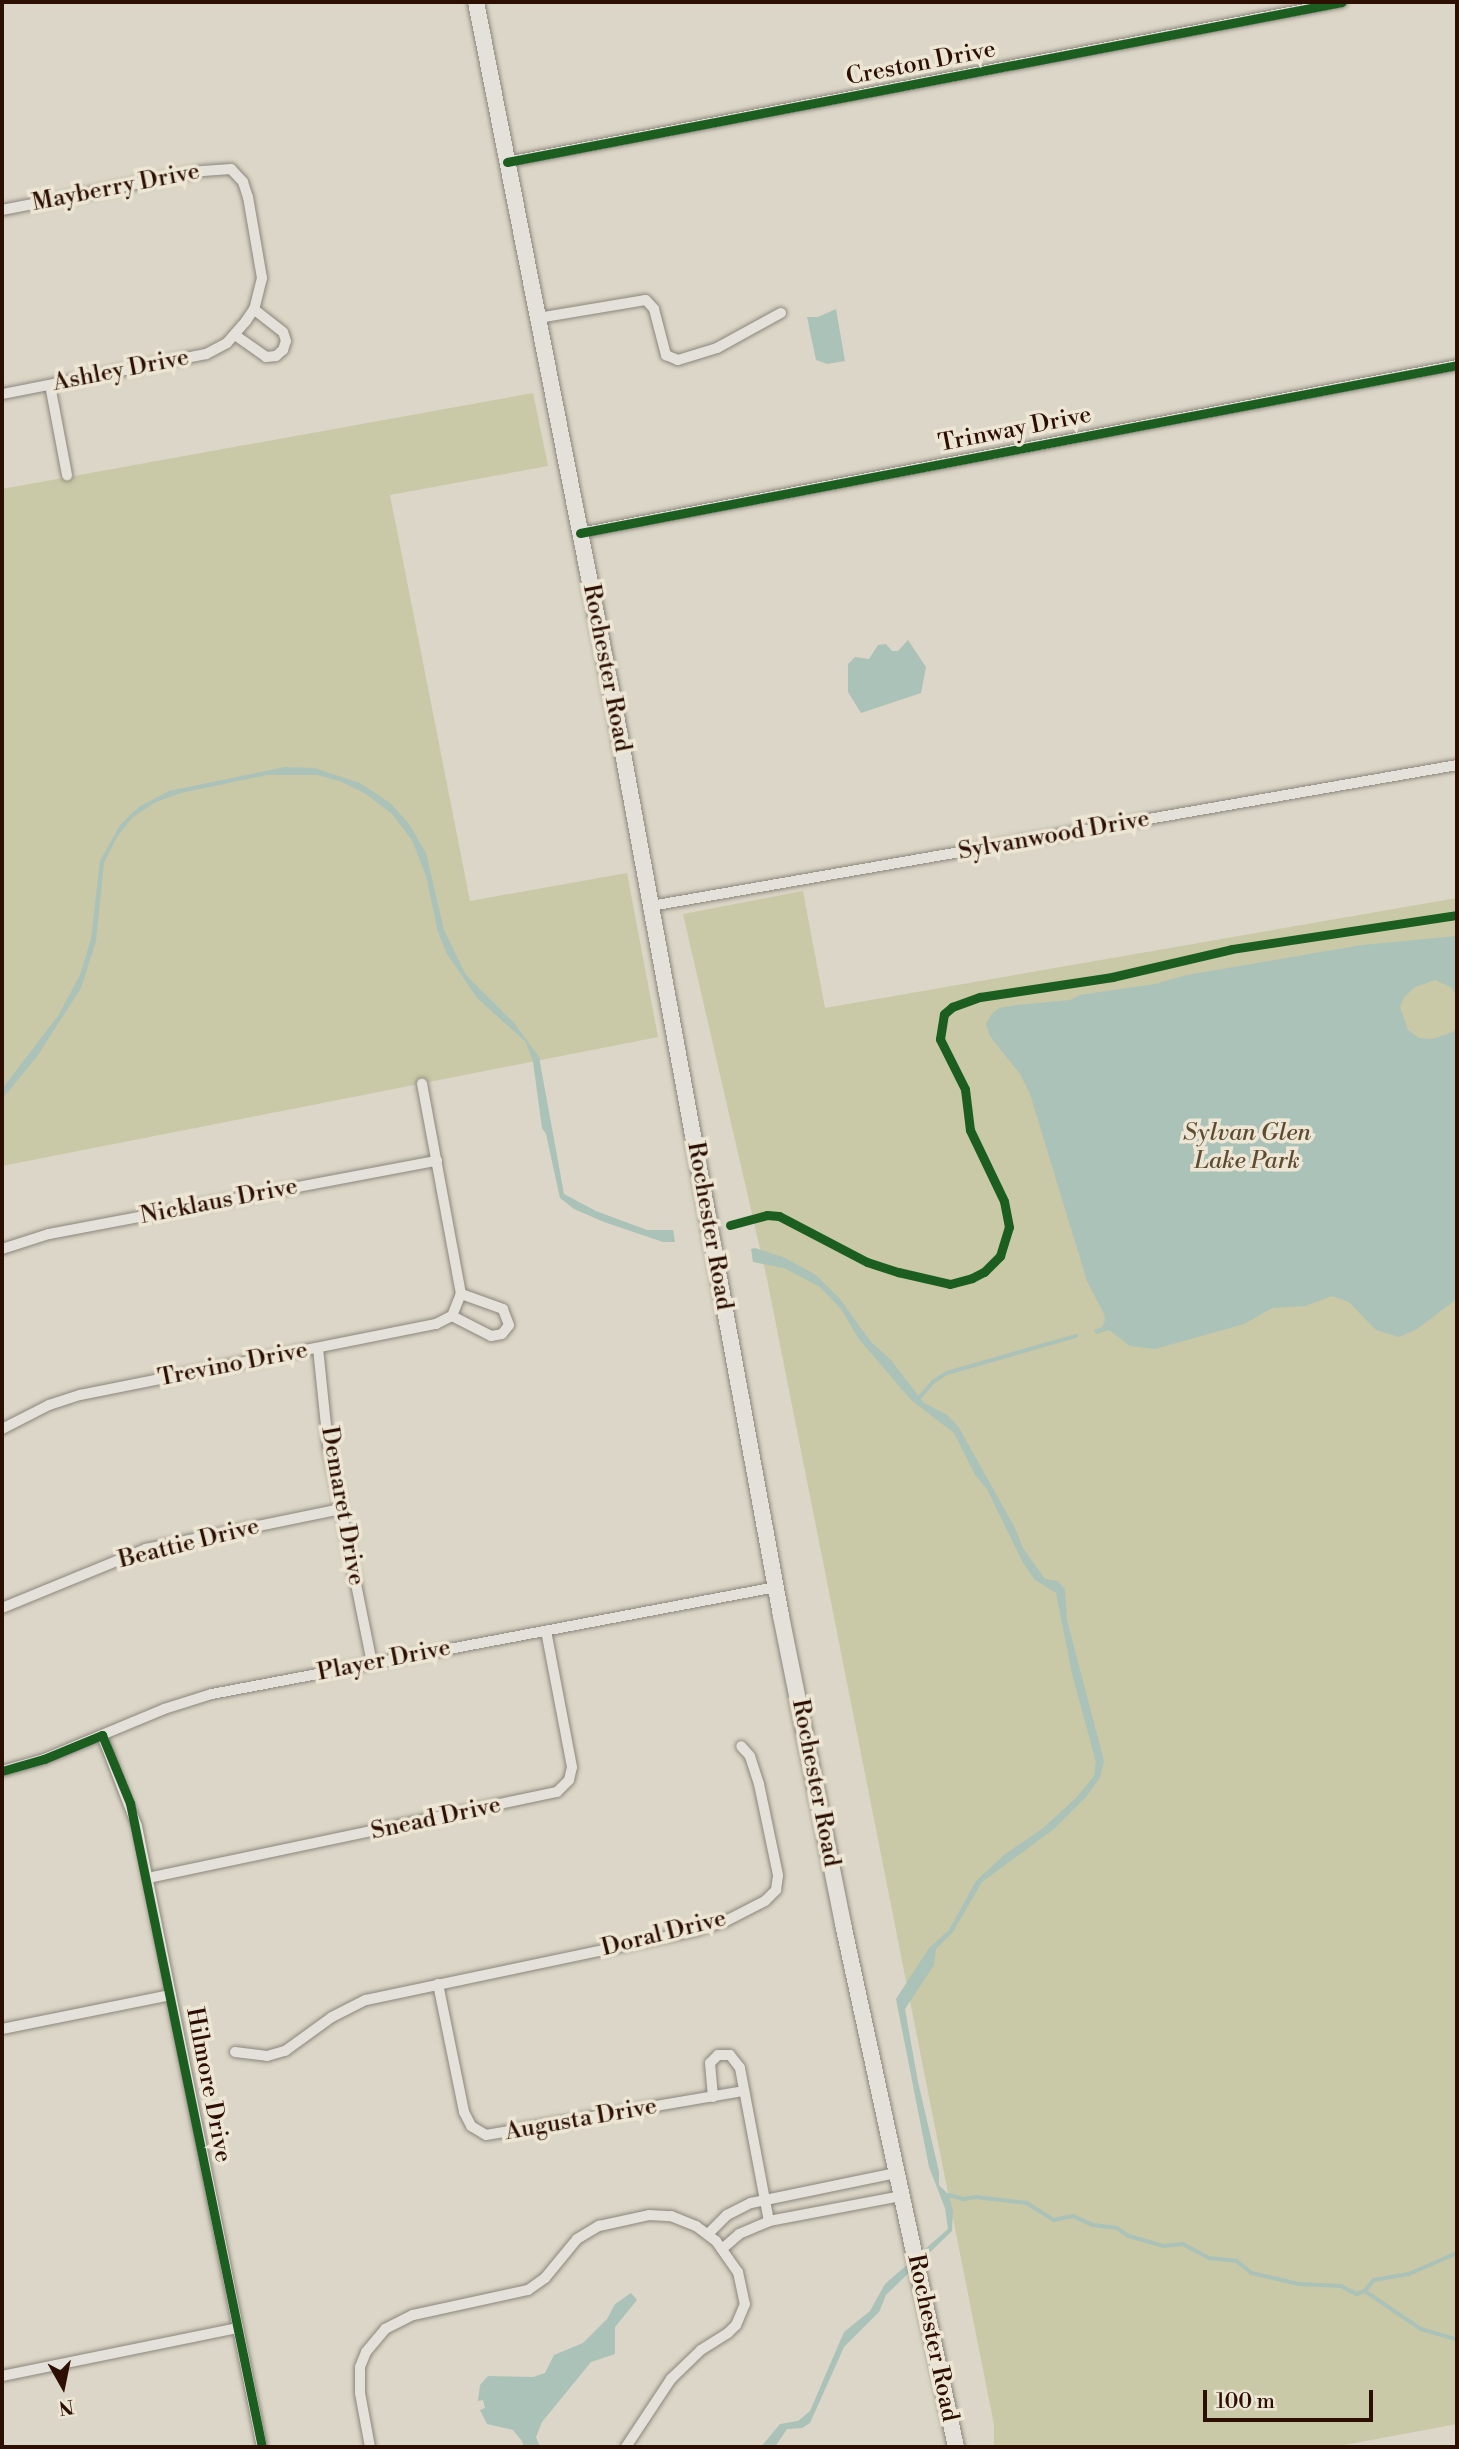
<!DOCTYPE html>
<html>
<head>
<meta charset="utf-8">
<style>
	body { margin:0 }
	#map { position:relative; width:1459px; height:2449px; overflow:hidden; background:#dbd6c7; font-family:"Libre Bodoni",serif }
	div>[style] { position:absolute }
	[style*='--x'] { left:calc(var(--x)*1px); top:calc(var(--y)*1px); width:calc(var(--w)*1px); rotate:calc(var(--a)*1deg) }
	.green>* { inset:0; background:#c9c8a7 }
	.water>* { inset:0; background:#aac2b8 }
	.stream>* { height:3.5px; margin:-1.75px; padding:0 1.75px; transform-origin:1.75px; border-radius:1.75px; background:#aac2b8 }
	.roads { filter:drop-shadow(0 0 2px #8c867c) drop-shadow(0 0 2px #8c867c) }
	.street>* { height:10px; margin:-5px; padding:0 5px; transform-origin:5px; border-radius:5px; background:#e4e1da }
	.secondary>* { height:16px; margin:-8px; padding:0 8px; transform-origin:8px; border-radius:8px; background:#e4e1da }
	.cycleway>* { height:9px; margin:-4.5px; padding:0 4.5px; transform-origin:4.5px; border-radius:4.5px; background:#1b5e20 }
	span { translate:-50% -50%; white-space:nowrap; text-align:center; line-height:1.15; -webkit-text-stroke:7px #ede6d5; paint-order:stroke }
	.street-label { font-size:24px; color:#2c0f00 }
	.park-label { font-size:24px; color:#5e4c31; font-style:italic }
	.frame { position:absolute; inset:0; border:4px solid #2c0f00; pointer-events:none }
	.north { position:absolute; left:28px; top:2351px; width:70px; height:70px; -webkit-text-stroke:5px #ede6d5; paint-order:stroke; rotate:171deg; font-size:19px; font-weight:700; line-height:28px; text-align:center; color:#2c0f00 }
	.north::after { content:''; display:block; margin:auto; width:24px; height:32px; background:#2c0f00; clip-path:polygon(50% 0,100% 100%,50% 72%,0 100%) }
	.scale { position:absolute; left:1203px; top:2390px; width:170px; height:32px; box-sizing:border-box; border:4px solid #2c0f00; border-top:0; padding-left:9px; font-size:21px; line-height:24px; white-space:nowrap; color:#2c0f00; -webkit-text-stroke:5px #ede6d5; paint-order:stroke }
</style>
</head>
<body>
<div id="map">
	<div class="green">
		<i style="clip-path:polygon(533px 393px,548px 466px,390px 495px,470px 901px,627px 873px,658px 1037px,2px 1166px,2px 489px)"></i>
		<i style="clip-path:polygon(803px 891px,825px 1008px,1457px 898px,1457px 2424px,1333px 2447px,994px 2447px,994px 2425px,767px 1279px,683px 914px)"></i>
	</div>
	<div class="water">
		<i style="clip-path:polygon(836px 309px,845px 361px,827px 364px,816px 360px,807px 317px,818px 317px)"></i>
		<i style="clip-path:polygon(908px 640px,926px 667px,921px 693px,861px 713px,848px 692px,848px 664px,855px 657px,869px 659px,878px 645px,886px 644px,892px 651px,898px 651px)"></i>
		<i style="clip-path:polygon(285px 767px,314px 768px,360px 783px,390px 803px,409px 824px,426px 853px,444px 930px,466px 975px,514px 1023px,539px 1057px,564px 1194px,596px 1211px,647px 1230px,673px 1230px,675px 1242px,663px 1242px,604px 1222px,574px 1209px,560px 1198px,546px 1134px,542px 1128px,533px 1062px,526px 1042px,477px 998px,447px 954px,438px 932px,426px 876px,412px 840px,392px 814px,366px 794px,342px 782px,318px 775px,267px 775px,181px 793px,156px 802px,132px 818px,117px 837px,104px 863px,96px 941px,81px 988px,38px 1055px,2px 1099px,2px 1089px,58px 1016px,80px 975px,91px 939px,100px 861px,120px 825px,140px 806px,169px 791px)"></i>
		<i style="clip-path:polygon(1457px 936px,1457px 996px,1451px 987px,1435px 980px,1415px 987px,1404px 997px,1400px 1007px,1408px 1030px,1419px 1038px,1432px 1039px,1453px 1032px,1457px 1027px,1457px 1296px,1454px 1301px,1417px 1329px,1399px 1337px,1376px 1330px,1349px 1302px,1332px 1296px,1305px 1306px,1272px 1308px,1244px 1324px,1155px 1349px,1130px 1346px,1109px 1330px,1096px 1334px,1094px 1330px,1102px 1327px,1105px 1321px,1104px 1314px,1087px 1281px,1030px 1094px,1020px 1074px,990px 1036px,986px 1024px,991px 1015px,999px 1008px,1017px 1005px,1070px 1000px,1080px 995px,1155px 984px,1187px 975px,1362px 945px)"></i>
		<i style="clip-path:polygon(755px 1248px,785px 1258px,816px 1275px,840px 1299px,871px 1342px,891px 1360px,924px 1403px,946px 1414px,958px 1426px,1014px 1526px,1023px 1548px,1045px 1579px,1057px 1581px,1065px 1589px,1067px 1620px,1104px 1761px,1100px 1778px,1086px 1797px,1054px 1829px,982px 1882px,953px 1932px,936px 1949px,934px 1965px,905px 2009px,918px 2082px,939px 2172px,939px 2185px,949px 2195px,953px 2212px,952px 2231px,886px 2295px,879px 2312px,844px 2347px,810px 2423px,802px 2428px,787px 2429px,775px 2447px,761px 2447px,780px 2424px,798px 2421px,810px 2411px,844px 2332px,870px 2311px,885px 2284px,948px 2229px,945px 2208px,929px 2167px,896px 1999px,929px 1948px,949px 1930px,976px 1881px,1004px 1855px,1043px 1828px,1076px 1798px,1094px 1776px,1096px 1762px,1072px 1674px,1056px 1593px,1035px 1580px,1023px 1563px,987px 1489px,975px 1475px,954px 1433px,911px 1400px,858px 1338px,841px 1309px,820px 1287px,784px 1268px,753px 1262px,751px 1249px)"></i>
		<i style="clip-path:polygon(631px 2293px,637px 2300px,615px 2327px,615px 2354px,591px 2362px,542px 2422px,536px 2437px,540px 2447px,524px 2447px,522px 2441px,513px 2430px,487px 2424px,480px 2410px,485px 2408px,483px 2400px,478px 2401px,480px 2385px,488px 2376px,533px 2377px,545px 2373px,554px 2355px,583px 2343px,607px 2319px,615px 2304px)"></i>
	</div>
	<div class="stream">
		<i style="--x:920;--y:1397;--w:20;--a:-49"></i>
		<i style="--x:933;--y:1382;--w:17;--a:-33"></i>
		<i style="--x:947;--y:1373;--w:134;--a:-16"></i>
		<i style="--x:949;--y:2195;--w:16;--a:15"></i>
		<i style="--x:964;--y:2199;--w:12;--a:-9"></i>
		<i style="--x:976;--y:2197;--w:51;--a:6.7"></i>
		<i style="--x:1027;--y:2203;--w:32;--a:32"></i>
		<i style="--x:1054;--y:2220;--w:19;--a:-12"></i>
		<i style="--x:1073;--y:2216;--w:22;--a:24"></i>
		<i style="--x:1093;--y:2225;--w:24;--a:7"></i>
		<i style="--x:1117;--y:2228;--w:14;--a:34"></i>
		<i style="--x:1129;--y:2236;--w:36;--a:16"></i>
		<i style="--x:1164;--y:2246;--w:19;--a:-6"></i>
		<i style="--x:1183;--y:2244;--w:30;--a:28"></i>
		<i style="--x:1209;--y:2258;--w:28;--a:6"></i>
		<i style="--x:1237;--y:2261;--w:19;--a:39"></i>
		<i style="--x:1252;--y:2273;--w:48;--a:13.2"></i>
		<i style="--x:1299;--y:2284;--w:42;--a:2.7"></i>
		<i style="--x:1341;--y:2286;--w:18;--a:27"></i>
		<i style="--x:1357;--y:2294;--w:9;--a:-21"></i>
		<i style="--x:1365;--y:2291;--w:68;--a:34.2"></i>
		<i style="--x:1421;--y:2329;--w:37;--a:16"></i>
		<i style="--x:1365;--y:2291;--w:14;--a:-51"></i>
		<i style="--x:1374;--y:2280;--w:36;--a:-10"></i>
		<i style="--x:1409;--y:2274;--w:52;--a:-23.6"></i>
	</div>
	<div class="roads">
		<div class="street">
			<i style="--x:507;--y:162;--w:850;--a:-10.85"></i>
			<i style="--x:2;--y:210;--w:205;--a:-11"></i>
			<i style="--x:203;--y:171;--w:28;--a:-4"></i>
			<i style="--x:231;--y:169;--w:18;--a:47"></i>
			<i style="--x:243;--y:182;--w:16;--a:72"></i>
			<i style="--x:248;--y:197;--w:82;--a:80.2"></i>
			<i style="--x:262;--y:278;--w:32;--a:104"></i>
			<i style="--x:254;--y:309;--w:14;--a:124"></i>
			<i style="--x:246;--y:321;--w:29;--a:131"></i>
			<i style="--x:227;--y:343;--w:24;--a:152"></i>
			<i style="--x:206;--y:354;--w:208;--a:168.9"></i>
			<i style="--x:538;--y:318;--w:109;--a:-9.5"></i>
			<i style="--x:646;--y:300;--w:12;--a:48"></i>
			<i style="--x:654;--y:309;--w:48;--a:75.4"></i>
			<i style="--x:666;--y:355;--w:13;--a:23"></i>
			<i style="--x:678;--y:360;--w:41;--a:-17.1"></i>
			<i style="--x:717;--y:348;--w:73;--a:-28.7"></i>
			<i style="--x:235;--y:335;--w:38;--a:35"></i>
			<i style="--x:266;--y:357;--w:10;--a:-6"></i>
			<i style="--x:276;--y:356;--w:9;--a:-41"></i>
			<i style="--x:283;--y:350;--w:9;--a:-72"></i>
			<i style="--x:286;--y:341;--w:9;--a:-108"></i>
			<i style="--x:283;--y:332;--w:37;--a:-142"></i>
			<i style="--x:50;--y:385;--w:92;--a:79.3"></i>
			<i style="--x:580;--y:533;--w:893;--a:-10.84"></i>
			<i style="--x:651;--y:906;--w:818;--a:-9.92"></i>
			<i style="--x:2;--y:1249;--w:49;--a:-17.7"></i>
			<i style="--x:49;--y:1234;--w:395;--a:-10.7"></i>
			<i style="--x:452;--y:1316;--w:44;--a:27.1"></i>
			<i style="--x:491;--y:1336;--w:11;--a:-10"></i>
			<i style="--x:502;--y:1334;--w:11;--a:-52"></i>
			<i style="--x:509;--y:1325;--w:17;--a:-111"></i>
			<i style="--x:503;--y:1309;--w:45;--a:-160.3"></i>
			<i style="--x:318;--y:1348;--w:98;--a:84.1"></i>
			<i style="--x:328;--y:1445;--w:222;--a:78.6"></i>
			<i style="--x:2;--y:1429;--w:53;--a:-27.1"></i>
			<i style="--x:49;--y:1405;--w:33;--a:-18"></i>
			<i style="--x:80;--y:1395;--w:363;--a:-11.3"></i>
			<i style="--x:436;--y:1324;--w:18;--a:-27"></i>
			<i style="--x:452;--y:1316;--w:24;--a:-68"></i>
			<i style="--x:461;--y:1294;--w:214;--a:-100.5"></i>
			<i style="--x:2;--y:1608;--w:156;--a:-22.3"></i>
			<i style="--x:146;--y:1549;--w:199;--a:-11.6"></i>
			<i style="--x:102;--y:1735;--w:97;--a:69"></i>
			<i style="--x:137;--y:1826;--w:633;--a:78.62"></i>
			<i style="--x:2;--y:1771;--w:44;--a:-15.9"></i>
			<i style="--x:44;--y:1759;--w:130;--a:-22.6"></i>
			<i style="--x:164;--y:1709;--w:50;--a:-17.4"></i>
			<i style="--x:212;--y:1694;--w:574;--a:-10.74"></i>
			<i style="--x:148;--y:1878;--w:418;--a:-11.9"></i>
			<i style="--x:557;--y:1792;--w:17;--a:-45"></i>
			<i style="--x:569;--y:1780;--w:13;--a:-77"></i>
			<i style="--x:572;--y:1767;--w:138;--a:-100.8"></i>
			<i style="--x:438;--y:1984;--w:131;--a:78.5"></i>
			<i style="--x:464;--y:2112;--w:16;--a:63"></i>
			<i style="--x:471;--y:2126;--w:17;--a:31"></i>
			<i style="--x:486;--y:2135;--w:262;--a:-9.7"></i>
			<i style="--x:2;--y:2029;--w:172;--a:-11.4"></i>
			<i style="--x:235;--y:2052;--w:32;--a:7"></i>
			<i style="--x:267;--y:2056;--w:19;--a:-16"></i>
			<i style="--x:285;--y:2051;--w:58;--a:-35.9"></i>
			<i style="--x:332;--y:2017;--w:38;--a:-27"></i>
			<i style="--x:366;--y:2000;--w:338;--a:-11.9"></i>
			<i style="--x:697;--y:1930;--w:28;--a:-17"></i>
			<i style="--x:724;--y:1922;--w:46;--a:-27.1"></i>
			<i style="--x:765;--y:1901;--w:16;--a:-45"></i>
			<i style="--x:776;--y:1890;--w:15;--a:-82"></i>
			<i style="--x:778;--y:1875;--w:93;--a:-101.8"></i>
			<i style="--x:759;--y:1784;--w:29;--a:-108"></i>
			<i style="--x:750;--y:1756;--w:13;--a:-132"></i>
			<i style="--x:713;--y:2097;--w:34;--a:-95"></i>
			<i style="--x:710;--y:2063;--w:11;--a:-45"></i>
			<i style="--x:718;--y:2055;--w:12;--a:0"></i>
			<i style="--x:730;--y:2055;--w:16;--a:52"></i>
			<i style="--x:740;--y:2068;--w:156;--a:79.3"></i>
			<i style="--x:708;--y:2234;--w:27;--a:-45"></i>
			<i style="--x:727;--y:2215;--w:27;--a:-27"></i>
			<i style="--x:751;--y:2203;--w:148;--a:-11.7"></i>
			<i style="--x:722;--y:2249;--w:23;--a:-41"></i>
			<i style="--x:739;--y:2234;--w:33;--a:-23"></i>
			<i style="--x:769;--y:2221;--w:134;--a:-10.7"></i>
			<i style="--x:2;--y:2376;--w:241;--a:-11.5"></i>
			<i style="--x:370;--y:2447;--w:55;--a:-100.5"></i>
			<i style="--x:360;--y:2393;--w:26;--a:-90"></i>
			<i style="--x:360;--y:2367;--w:16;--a:-68"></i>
			<i style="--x:366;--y:2352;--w:30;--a:-50"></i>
			<i style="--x:385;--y:2329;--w:31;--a:-27"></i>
			<i style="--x:413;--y:2315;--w:118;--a:-12.3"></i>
			<i style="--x:528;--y:2290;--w:21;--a:-35"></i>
			<i style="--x:545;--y:2278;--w:50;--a:-50.6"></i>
			<i style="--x:577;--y:2239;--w:26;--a:-31"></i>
			<i style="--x:599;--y:2226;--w:51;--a:-12.4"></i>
			<i style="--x:649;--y:2215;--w:22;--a:3"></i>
			<i style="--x:671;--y:2216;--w:27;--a:22"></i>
			<i style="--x:696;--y:2226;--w:25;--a:37"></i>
			<i style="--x:716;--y:2241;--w:38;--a:55"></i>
			<i style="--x:738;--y:2272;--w:33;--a:78"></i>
			<i style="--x:745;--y:2304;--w:23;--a:113"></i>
			<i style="--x:736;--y:2325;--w:11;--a:135"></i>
			<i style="--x:728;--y:2333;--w:32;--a:148"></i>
			<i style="--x:701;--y:2350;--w:42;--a:136"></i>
			<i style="--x:671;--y:2379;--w:82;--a:123.5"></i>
		</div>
		<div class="secondary">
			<i style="--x:476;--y:2;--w:727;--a:78.89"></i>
			<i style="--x:616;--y:715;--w:916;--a:79.62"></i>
			<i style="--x:781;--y:1616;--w:314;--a:78.6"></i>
			<i style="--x:843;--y:1924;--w:535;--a:77.81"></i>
		</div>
	</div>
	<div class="cycleway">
		<i style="--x:507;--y:162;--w:850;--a:-10.85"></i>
		<i style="--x:580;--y:533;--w:893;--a:-10.84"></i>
		<i style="--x:730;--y:1225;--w:38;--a:-15"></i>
		<i style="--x:767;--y:1215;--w:12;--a:5"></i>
		<i style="--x:779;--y:1216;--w:99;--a:27.6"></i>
		<i style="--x:867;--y:1262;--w:33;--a:18"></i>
		<i style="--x:898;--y:1272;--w:53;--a:13"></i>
		<i style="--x:950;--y:1284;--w:23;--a:-15"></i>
		<i style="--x:972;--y:1278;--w:13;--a:-27"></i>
		<i style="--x:984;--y:1272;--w:23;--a:-45"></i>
		<i style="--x:1000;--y:1256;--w:30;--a:-73"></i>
		<i style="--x:1009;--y:1227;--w:26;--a:-101"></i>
		<i style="--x:1004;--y:1201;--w:79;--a:-115.6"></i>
		<i style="--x:970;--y:1130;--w:41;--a:-97"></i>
		<i style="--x:965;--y:1089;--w:56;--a:-116.6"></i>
		<i style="--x:940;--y:1039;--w:25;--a:-81"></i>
		<i style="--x:944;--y:1014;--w:11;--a:-41"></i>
		<i style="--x:952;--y:1007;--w:30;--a:-20"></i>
		<i style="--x:980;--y:997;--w:134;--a:-8.6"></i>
		<i style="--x:1112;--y:977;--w:123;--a:-13.1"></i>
		<i style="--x:1232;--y:949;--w:228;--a:-8.6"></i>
		<i style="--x:2;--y:1771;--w:44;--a:-15.9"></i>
		<i style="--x:44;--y:1759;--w:63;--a:-22.5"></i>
		<i style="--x:102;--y:1735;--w:74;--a:67.6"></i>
		<i style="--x:130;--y:1803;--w:657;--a:78.42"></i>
	</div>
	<div class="street-label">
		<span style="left:921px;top:64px;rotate:-11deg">Creston Drive</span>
		<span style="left:116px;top:188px;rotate:-11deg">Mayberry Drive</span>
		<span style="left:121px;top:371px;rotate:-11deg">Ashley Drive</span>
		<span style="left:1015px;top:430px;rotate:-11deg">Trinway Drive</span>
		<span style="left:606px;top:668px;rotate:79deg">Rochester Road</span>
		<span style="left:1054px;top:836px;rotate:-10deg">Sylvanwood Drive</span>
		<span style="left:219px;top:1202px;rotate:-11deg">Nicklaus Drive</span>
		<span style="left:709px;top:1226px;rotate:80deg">Rochester Road</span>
		<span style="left:233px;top:1365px;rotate:-11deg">Trevino Drive</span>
		<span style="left:342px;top:1506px;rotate:80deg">Demaret Drive</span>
		<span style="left:189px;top:1544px;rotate:-14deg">Beattie Drive</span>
		<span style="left:384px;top:1661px;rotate:-11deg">Player Drive</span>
		<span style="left:815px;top:1783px;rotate:79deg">Rochester Road</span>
		<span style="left:436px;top:1819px;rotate:-12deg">Snead Drive</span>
		<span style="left:664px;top:1934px;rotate:-14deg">Doral Drive</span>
		<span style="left:208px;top:2085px;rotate:79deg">Hilmore Drive</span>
		<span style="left:581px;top:2120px;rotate:-10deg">Augusta Drive</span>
		<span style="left:932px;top:2338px;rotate:78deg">Rochester Road</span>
	</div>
	<div class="park-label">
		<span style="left:1247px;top:1148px">Sylvan Glen<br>Lake Park</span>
	</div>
	<div class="frame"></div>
	<div class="north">N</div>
	<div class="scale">100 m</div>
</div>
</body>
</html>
